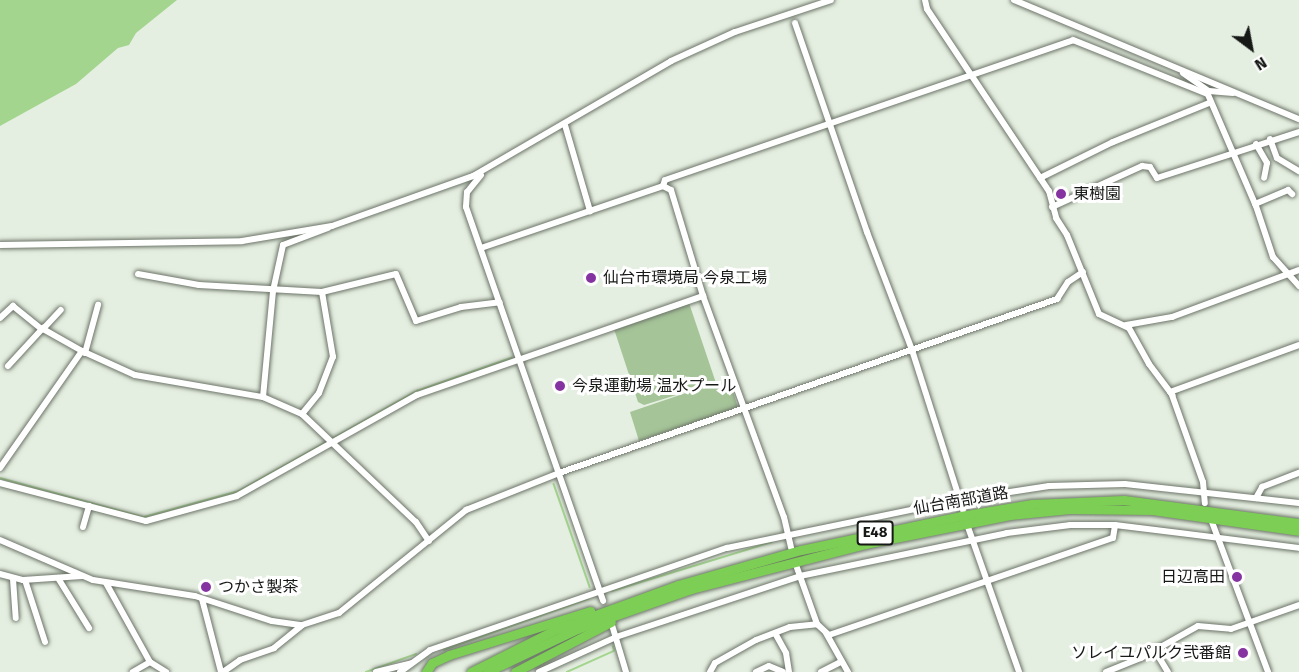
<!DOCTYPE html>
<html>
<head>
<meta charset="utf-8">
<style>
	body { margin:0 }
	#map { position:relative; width:1299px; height:672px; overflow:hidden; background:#e5efe1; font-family:"Fira Sans","Noto Sans JP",sans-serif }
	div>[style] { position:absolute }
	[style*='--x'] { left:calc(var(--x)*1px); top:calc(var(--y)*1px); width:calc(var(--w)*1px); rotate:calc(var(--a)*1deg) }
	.green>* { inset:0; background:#a5c498 }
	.water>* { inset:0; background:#a4d58f }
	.stream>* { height:1.5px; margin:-0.75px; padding:0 0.75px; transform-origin:0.75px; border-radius:0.75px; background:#a4d58f }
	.roads { filter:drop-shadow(0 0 2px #6c7468) drop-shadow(0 0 2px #6c7468) }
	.minor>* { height:6px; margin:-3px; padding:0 3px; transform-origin:3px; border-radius:3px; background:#fff }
	.highway>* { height:9px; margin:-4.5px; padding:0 4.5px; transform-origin:4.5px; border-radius:4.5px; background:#7dce54 }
	.dots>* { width:16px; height:16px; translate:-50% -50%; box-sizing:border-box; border:3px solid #fff; border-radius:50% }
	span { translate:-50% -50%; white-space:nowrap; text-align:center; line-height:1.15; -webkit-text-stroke:6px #fff; paint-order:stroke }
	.shield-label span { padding:2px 4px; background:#fff; border:2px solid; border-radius:4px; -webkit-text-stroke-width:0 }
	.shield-label { font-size:15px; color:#161915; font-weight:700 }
	.poi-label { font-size:16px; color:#161915 }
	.left { translate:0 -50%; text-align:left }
	.right { translate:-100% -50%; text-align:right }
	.street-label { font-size:16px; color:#161915 }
	.north { position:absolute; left:1221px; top:18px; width:60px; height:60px; -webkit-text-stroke:4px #fff; paint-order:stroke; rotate:148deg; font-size:16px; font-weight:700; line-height:24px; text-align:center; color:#161915 }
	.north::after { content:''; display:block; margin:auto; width:21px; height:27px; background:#161915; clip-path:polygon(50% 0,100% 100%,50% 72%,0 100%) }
</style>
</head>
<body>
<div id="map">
	<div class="green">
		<i style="clip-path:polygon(689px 303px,716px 383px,729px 379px,738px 408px,639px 441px,630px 412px,715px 383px,644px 405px,638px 402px,614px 329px)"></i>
	</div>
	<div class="water">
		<i style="clip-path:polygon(0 0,177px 0,136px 33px,129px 45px,118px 48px,76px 84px,0 126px)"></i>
	</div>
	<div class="stream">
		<i style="--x:332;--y:439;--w:98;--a:-29.5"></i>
		<i style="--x:417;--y:391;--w:100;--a:-19.3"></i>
		<i style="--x:0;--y:478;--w:149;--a:15.2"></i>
		<i style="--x:144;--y:517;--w:98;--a:-15.3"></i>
		<i style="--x:239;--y:491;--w:102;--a:-29.3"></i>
		<i style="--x:554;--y:484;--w:109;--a:70.7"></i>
		<i style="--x:612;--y:591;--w:167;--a:-17"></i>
		<i style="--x:444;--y:650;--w:153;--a:-19.5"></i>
		<i style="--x:366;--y:672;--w:53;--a:-19.8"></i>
		<i style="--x:567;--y:672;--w:51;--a:-24.1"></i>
		<i style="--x:614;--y:651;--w:4;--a:-104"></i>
	</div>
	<div class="roads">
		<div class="minor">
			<i style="--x:925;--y:0;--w:9;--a:77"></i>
			<i style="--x:927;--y:9;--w:219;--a:56.2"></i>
			<i style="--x:1049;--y:191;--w:28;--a:75"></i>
			<i style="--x:1056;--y:218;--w:20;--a:57"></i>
			<i style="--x:1067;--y:235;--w:85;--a:67.9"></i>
			<i style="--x:1099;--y:314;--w:33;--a:25"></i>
			<i style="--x:1129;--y:328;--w:41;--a:60.9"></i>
			<i style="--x:1149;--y:364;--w:39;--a:53"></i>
			<i style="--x:1172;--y:395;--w:92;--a:70.4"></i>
			<i style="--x:1203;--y:482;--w:21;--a:85"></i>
			<i style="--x:1014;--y:0;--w:309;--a:22.7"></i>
			<i style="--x:795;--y:23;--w:221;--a:71"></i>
			<i style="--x:867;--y:232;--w:126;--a:69.1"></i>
			<i style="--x:912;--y:350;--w:168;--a:72.3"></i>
			<i style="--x:1183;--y:73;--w:32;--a:35"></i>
			<i style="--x:1209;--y:91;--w:24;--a:5"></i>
			<i style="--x:1206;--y:90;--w:126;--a:66.7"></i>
			<i style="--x:1256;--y:206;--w:54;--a:71.6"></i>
			<i style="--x:1273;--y:257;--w:39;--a:48"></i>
			<i style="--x:565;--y:125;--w:90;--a:73.8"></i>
			<i style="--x:1270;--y:139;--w:20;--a:70"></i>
			<i style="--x:1277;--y:158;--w:26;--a:31"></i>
			<i style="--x:1256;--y:144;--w:22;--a:60"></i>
			<i style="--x:1267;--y:163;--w:15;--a:101"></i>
			<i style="--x:481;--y:175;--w:22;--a:129"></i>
			<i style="--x:467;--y:192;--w:15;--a:94"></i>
			<i style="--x:466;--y:207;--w:417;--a:70.8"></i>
			<i style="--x:1040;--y:178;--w:81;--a:-26.3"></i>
			<i style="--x:1113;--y:142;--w:104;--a:-22.1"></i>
			<i style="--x:663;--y:186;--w:6;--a:-72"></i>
			<i style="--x:665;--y:180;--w:431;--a:-18.9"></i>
			<i style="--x:1073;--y:40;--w:144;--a:21.9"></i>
			<i style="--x:1255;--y:204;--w:36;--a:-23"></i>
			<i style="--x:1288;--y:190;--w:6;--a:45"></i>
			<i style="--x:1052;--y:207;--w:99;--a:-24.5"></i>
			<i style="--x:1142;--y:166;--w:8;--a:7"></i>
			<i style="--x:1150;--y:167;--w:13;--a:58"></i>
			<i style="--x:1157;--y:178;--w:149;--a:-17.9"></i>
			<i style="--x:0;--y:245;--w:242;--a:-0.9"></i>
			<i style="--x:242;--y:241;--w:91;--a:-9.5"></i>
			<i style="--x:332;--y:226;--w:150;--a:-19.5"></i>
			<i style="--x:473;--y:176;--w:229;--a:-30.1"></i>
			<i style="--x:671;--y:61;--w:70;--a:-24.4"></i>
			<i style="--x:735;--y:32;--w:101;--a:-18.4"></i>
			<i style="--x:481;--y:248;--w:192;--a:-18.8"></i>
			<i style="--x:663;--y:186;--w:9;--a:27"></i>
			<i style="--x:671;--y:190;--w:111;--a:73.2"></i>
			<i style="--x:703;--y:296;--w:235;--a:69.9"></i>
			<i style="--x:784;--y:517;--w:32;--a:77"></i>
			<i style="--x:138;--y:274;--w:62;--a:10.2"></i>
			<i style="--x:199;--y:285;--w:123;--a:3.3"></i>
			<i style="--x:0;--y:318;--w:18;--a:-43"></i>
			<i style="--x:13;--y:306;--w:35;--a:39"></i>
			<i style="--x:1126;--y:325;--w:47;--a:-9.9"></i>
			<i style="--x:1172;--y:317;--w:135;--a:-20.3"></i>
			<i style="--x:82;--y:351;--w:58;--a:24.4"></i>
			<i style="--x:135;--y:375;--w:130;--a:9.8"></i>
			<i style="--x:263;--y:397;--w:43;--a:23.6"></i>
			<i style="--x:302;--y:414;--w:157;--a:43.5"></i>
			<i style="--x:416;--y:522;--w:23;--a:56"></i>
			<i style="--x:85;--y:353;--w:50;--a:-74.8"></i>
			<i style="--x:8;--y:366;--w:52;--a:-47.4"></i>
			<i style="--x:1170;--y:392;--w:137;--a:-20"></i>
			<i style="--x:263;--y:397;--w:106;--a:-84.6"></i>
			<i style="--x:273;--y:291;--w:47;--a:-77.7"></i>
			<i style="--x:283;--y:245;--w:48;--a:-20.7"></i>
			<i style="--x:302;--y:414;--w:27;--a:-51"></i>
			<i style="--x:319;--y:393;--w:39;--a:-69"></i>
			<i style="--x:333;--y:357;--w:66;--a:-99.6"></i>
			<i style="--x:322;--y:292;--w:76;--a:-13.7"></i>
			<i style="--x:396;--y:274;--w:51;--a:66.9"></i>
			<i style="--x:416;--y:321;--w:47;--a:-17.3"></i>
			<i style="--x:461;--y:307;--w:39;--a:-7"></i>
			<i style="--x:0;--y:468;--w:143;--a:-55"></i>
			<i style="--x:82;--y:351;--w:45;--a:-150.6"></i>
			<i style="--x:43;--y:329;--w:26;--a:-47"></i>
			<i style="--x:0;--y:483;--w:151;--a:14.6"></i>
			<i style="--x:146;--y:521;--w:94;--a:-15.4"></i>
			<i style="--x:237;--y:496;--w:206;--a:-29.3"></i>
			<i style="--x:417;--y:395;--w:303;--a:-19.1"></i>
			<i style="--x:1256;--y:498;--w:13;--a:-61"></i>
			<i style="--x:1262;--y:487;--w:40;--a:-21"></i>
			<i style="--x:1212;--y:522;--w:160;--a:69.5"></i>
			<i style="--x:83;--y:527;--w:22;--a:-74"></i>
			<i style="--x:968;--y:527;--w:154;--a:70.6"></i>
			<i style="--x:0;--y:540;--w:101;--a:23.3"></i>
			<i style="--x:93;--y:580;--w:103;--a:8.9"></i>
			<i style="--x:195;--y:596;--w:81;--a:18"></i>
			<i style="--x:272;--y:621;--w:30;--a:8"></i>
			<i style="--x:302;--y:625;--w:39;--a:-18"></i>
			<i style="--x:339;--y:613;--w:164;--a:-39"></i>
			<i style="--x:466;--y:510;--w:100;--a:-21.7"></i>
			<i style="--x:559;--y:473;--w:528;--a:-19.26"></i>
			<i style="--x:1057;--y:299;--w:20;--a:-57"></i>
			<i style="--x:1068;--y:282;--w:18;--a:-34"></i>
			<i style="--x:796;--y:565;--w:63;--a:70.4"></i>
			<i style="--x:817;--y:624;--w:16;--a:43"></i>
			<i style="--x:829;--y:635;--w:300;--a:-18.9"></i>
			<i style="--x:1113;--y:538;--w:13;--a:-81"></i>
			<i style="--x:0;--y:574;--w:24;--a:15"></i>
			<i style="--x:23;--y:580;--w:59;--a:-3.9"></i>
			<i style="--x:58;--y:578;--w:59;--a:58.2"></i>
			<i style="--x:13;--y:579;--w:39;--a:86"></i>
			<i style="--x:25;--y:580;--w:65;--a:72.1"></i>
			<i style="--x:106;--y:583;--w:90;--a:60.9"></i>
			<i style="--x:150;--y:662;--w:20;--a:150"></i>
			<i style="--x:202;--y:599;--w:75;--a:75.4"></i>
			<i style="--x:612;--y:625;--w:49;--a:73.4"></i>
			<i style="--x:775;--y:633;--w:23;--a:61"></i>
			<i style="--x:786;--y:653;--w:19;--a:81"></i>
			<i style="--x:826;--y:633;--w:45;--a:60.6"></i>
			<i style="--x:1154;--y:649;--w:27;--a:59"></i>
			<i style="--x:150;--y:662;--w:19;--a:32"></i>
			<i style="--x:223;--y:672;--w:21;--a:-35"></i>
			<i style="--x:240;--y:660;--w:36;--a:-19"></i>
			<i style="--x:274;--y:648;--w:36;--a:-39"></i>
			<i style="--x:376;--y:672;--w:37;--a:-14"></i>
			<i style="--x:400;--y:672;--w:37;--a:-36"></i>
			<i style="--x:430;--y:650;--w:314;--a:-19"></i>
			<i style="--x:727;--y:548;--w:236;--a:-11.7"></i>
			<i style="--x:958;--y:500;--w:92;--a:-8.7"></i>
			<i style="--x:1049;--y:486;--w:76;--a:-1.5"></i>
			<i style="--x:1125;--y:484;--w:175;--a:6.2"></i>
			<i style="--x:539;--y:672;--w:85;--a:-24.4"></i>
			<i style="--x:616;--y:637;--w:194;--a:-18.3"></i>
			<i style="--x:800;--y:576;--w:211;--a:-11.7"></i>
			<i style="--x:1007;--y:533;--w:64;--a:-7.2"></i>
			<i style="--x:1070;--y:525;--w:45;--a:0"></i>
			<i style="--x:1115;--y:525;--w:185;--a:7.1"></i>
			<i style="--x:710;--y:672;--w:10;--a:-61"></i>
			<i style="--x:715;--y:663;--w:47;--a:-29.3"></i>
			<i style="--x:756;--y:640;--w:36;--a:-21"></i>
			<i style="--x:790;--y:627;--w:27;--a:-6"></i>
			<i style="--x:756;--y:672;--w:14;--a:-25"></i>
			<i style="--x:769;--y:666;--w:15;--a:23"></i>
			<i style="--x:821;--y:672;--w:22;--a:-27"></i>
			<i style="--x:1106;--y:672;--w:38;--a:-22"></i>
			<i style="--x:1141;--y:658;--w:65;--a:-29.3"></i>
			<i style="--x:1198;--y:626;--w:33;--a:5"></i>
			<i style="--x:1231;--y:629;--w:72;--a:-19.4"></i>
		</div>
		<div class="highway">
			<i style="--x:426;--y:672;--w:11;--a:-56"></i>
			<i style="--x:432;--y:663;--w:19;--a:-25"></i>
			<i style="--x:449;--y:655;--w:148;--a:-17.3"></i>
			<i style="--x:471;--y:672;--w:96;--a:-26.6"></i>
			<i style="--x:557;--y:629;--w:129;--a:-20"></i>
			<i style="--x:678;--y:585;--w:128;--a:-15.9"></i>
			<i style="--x:801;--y:550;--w:164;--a:-12"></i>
			<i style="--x:961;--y:516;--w:72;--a:-9.6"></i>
			<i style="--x:1032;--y:504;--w:92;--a:-2.5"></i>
			<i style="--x:1124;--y:500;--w:177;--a:7.5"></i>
			<i style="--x:487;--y:672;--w:100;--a:-25.5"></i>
			<i style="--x:577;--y:629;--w:121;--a:-19.3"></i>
			<i style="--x:691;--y:589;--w:180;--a:-14.5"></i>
			<i style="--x:865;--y:544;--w:148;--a:-11.3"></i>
			<i style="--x:1010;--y:515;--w:60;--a:-5.7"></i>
			<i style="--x:1070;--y:509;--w:82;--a:0.7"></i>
			<i style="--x:1152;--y:510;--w:148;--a:8.1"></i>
			<i style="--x:515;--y:672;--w:108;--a:-27.5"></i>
		</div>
	</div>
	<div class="dots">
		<i style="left:1061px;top:194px;background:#8633a2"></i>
		<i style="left:591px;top:278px;background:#8633a2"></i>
		<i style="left:560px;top:386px;background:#8633a2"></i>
		<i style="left:1237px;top:577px;background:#8633a2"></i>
		<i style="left:206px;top:587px;background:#8633a2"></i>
		<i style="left:1243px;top:653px;background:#8633a2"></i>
	</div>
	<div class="shield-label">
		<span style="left:875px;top:533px">E48</span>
	</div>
	<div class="poi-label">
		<span class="left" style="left:1073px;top:194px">東樹園</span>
		<span class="left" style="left:603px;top:278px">仙台市環境局 今泉工場</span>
		<span class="left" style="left:572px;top:386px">今泉運動場 温水プール</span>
		<span class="right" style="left:1225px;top:577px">日辺高田</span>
		<span class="left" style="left:218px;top:587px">つかさ製茶</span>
		<span class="right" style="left:1231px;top:653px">ソレイユパルク弐番館</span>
	</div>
	<div class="street-label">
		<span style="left:961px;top:501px;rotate:-10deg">仙台南部道路</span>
	</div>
	<div class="north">N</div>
</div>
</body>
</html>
